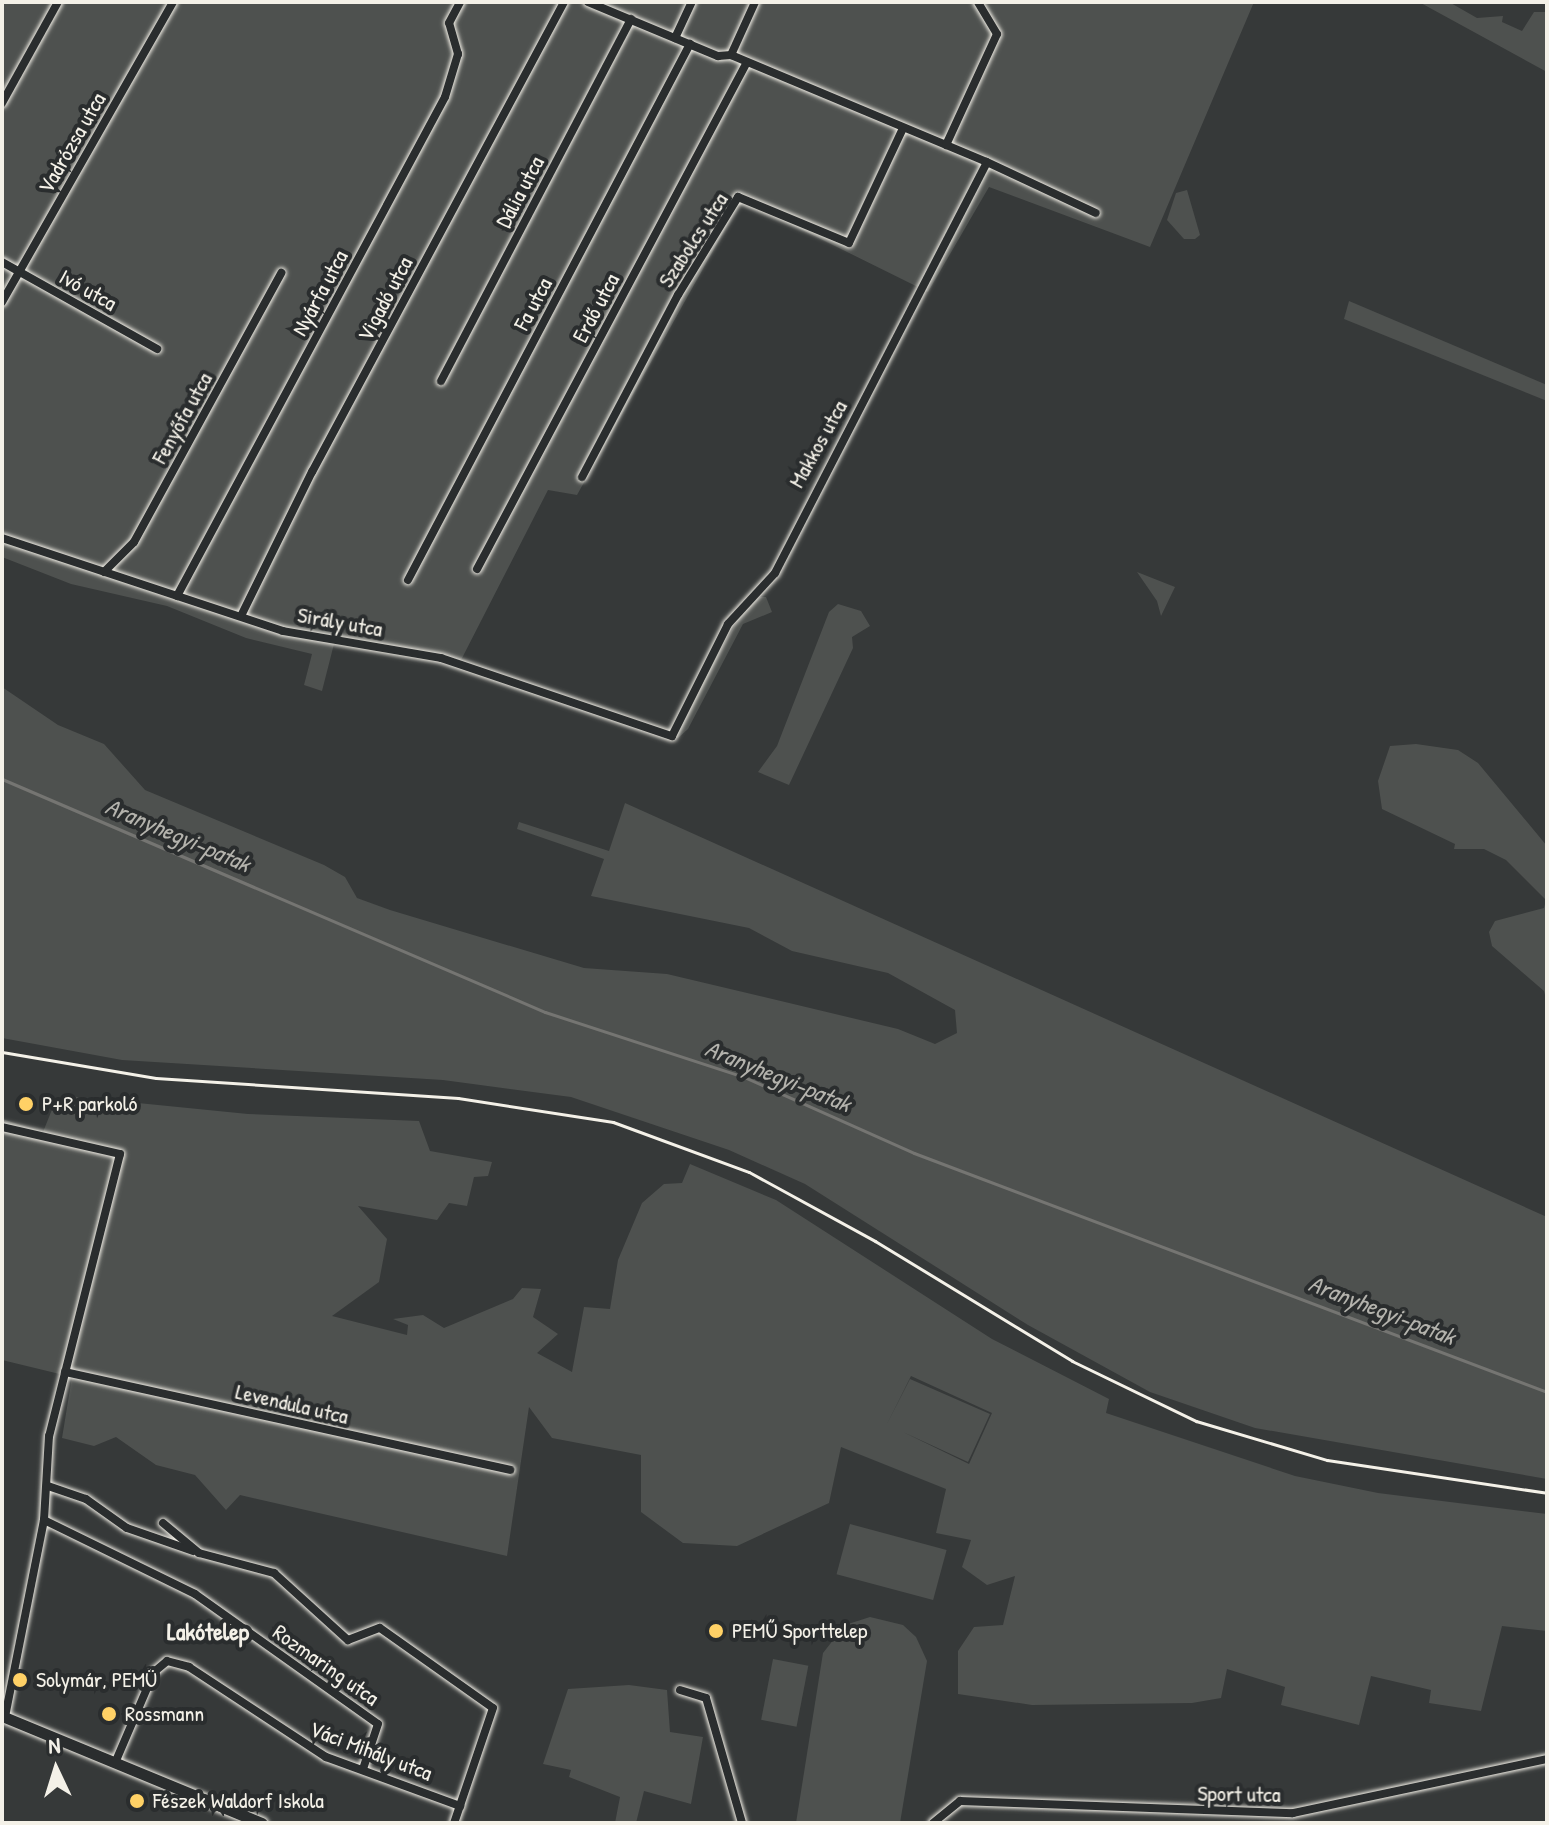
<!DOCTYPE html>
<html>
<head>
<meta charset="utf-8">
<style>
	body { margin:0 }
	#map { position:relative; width:1549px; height:1825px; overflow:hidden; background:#363939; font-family:"Patrick Hand",sans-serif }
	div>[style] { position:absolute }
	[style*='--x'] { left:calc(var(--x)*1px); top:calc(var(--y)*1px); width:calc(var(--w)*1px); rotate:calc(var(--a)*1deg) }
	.green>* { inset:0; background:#4e514f; transform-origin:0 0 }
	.stream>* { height:3px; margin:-1.5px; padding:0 1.5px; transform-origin:1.5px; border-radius:1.5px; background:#757572 }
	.roads { filter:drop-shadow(0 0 2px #f4f1e8) drop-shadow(0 0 2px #f4f1e8) }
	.minor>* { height:8px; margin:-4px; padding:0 4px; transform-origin:4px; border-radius:4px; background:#2a2d2e }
	.secondary>* { height:11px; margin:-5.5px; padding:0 5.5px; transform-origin:5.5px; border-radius:5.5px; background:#2a2d2e }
	.rail>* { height:3px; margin:-1.5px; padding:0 1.5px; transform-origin:1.5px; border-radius:1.5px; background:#f4f1e8 }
	.dots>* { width:22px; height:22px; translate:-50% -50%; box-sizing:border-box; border:4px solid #2a2d2e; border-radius:50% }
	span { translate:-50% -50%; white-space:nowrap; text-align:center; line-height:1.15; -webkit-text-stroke:8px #2a2d2e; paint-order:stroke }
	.street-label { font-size:22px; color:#f4f1e8 }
	.poi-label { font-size:22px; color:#f4f1e8 }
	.left { translate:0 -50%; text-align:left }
	.water-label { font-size:24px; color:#b4b3ad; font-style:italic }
	.neighbourhood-label { font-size:24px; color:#f4f1e8; font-weight:700 }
	.frame { position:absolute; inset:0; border:4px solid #f4f1e8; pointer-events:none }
	.north { position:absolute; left:16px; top:1729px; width:80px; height:80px; -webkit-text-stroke:6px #2a2d2e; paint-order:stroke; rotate:356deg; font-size:22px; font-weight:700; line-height:32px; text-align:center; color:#f4f1e8 }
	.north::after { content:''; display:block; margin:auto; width:28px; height:36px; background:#f4f1e8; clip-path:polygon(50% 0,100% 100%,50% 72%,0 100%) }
</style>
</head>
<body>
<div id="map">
	<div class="green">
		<i style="clip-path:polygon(2px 2px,1254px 2px,1150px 247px,989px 187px,928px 292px,746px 202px,738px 206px,577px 495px,548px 490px,459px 664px,335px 640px,322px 691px,304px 685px,312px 654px,246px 638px,167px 606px,71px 584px,2px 557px)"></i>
		<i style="clip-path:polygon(1419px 2px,1449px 2px,1477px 18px,1503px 16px,1502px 22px,1522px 31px,1534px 12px,1547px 12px,1547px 72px)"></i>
		<i style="clip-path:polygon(1187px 190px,1200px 235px,1195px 239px,1184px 239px,1167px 220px,1176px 193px)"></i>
		<i style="clip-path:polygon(1349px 301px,1547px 385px,1547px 401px,1344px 319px)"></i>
		<i style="clip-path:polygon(1137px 572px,1175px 587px,1161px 616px,1157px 601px)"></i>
		<i style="clip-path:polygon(760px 597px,766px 597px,772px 612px,743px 624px,688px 729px,678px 738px,672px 736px,744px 609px)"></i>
		<i style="clip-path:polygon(838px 604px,861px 611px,870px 626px,852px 637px,853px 648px,789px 785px,758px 772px,777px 746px,829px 612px)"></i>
		<i style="clip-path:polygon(2px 687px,58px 725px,104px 744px,145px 790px,324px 865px,345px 877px,357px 898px,390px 910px,584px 968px,667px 974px,898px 1029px,935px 1044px,957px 1033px,955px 1010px,888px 973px,792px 951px,749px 928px,591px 896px,604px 859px,517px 829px,519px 822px,609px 851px,625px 803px,1547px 1217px,1547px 1479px,1255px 1428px,1150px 1392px,1028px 1325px,805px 1184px,729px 1150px,571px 1097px,443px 1080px,122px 1060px,2px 1038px)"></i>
		<i style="clip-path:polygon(1416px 744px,1458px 750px,1478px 763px,1547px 846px,1547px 1003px,1544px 991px,1492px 946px,1489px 932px,1495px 921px,1544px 908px,1546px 900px,1506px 860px,1484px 849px,1454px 849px,1455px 844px,1382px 809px,1378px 781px,1390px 746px)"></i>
		<i style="clip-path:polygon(evenodd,68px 1096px,248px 1114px,419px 1121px,430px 1151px,492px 1162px,488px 1176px,474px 1177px,467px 1206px,449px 1203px,437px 1220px,358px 1206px,387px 1239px,379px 1282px,332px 1316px,407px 1335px,408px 1325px,393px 1319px,423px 1315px,444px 1328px,513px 1299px,522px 1288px,541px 1289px,533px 1317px,558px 1334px,537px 1353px,572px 1372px,584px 1307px,610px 1309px,618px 1260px,642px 1203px,664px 1184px,682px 1183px,690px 1164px,776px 1200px,992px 1339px,1109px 1399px,1106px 1413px,1295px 1476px,1378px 1493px,1547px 1514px,1547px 1631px,1502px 1626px,1481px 1711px,1429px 1703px,1431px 1690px,1371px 1676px,1359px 1725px,1281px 1705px,1285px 1687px,1227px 1669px,1221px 1698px,1192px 1703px,1032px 1705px,958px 1694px,958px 1651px,974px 1627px,1003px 1625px,1015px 1576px,987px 1585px,962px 1567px,971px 1540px,936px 1533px,946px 1489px,841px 1447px,829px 1503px,737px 1546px,683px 1543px,641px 1512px,641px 1455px,552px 1438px,529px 1407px,507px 1556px,240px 1495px,226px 1510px,195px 1475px,156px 1465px,116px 1437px,94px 1446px,62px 1438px,72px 1377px,2px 1360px,2px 1119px,43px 1132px,55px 1102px,67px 1113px,68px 1096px,911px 1376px,992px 1413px,969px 1464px,903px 1432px,968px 1462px,990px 1414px,910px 1379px,887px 1424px,911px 1376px)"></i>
		<i style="left:850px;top:1524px;width:100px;height:52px;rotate:15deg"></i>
		<i style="clip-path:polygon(870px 1617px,903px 1625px,916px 1637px,927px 1661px,900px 1823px,796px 1823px,823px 1653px,845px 1625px)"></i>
		<i style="left:773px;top:1659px;width:36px;height:62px;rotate:11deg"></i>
		<i style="clip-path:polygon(629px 1685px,667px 1690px,670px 1732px,703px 1737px,691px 1804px,644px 1791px,636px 1823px,615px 1823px,620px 1797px,569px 1777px,571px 1770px,543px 1764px,568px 1689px)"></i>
	</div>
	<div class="stream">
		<i style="--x:2;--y:779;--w:591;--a:23.22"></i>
		<i style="--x:545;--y:1012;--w:209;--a:18.1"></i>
		<i style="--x:744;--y:1077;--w:186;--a:24.1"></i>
		<i style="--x:914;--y:1153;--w:677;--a:20.68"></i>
	</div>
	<div class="roads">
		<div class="minor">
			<i style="--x:588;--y:2;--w:141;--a:22.6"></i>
			<i style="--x:718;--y:56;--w:13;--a:-4"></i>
			<i style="--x:675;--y:38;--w:40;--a:-65"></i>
			<i style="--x:731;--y:55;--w:277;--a:22.7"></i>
			<i style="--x:731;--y:55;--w:58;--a:-65.6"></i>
			<i style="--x:2;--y:103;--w:115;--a:-61"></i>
			<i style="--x:946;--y:145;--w:122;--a:-65.3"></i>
			<i style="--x:997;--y:34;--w:37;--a:-121"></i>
			<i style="--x:2;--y:262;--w:178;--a:29.3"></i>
			<i style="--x:2;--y:302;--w:345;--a:-60.3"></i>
			<i style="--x:441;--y:381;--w:409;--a:-62.3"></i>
			<i style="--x:582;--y:477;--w:206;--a:-62.2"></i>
			<i style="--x:678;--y:295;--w:115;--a:-58.5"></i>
			<i style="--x:738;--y:197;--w:120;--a:22.5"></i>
			<i style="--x:849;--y:243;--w:127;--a:-64.8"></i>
			<i style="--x:2;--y:538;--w:296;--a:18.3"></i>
			<i style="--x:283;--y:631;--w:160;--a:9.7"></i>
			<i style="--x:441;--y:658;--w:244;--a:18.7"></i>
			<i style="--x:672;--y:736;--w:125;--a:-63.4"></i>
			<i style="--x:728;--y:624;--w:69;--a:-47.3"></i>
			<i style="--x:775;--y:573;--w:462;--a:-62.7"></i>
			<i style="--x:987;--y:162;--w:120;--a:25.1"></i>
			<i style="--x:477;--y:569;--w:572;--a:-61.96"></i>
			<i style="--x:104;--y:572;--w:42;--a:-45"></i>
			<i style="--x:134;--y:542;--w:307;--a:-61.3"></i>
			<i style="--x:408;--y:580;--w:606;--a:-62.25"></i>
			<i style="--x:177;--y:596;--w:566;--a:-61.76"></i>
			<i style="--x:445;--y:97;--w:45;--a:-73.2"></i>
			<i style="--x:458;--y:54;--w:32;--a:-106"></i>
			<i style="--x:449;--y:23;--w:24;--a:-62"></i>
			<i style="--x:241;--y:616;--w:161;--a:-63.8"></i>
			<i style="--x:312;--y:472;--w:533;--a:-61.8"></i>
			<i style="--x:2;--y:1127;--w:121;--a:12.9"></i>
			<i style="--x:120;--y:1154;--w:291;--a:104.1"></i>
			<i style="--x:49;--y:1436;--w:84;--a:93.4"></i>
			<i style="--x:44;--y:1520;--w:201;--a:101.2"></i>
			<i style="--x:65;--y:1372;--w:456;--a:12.4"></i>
			<i style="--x:48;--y:1486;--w:40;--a:18.9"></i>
			<i style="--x:86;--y:1499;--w:50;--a:35.3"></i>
			<i style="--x:127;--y:1528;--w:70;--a:19.2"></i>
			<i style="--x:44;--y:1520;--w:168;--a:26.1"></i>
			<i style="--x:195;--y:1594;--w:224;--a:35.4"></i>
			<i style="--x:378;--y:1724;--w:47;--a:108.4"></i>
			<i style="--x:163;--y:1523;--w:47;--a:39.8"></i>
			<i style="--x:199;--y:1553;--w:78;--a:14.9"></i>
			<i style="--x:274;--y:1573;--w:100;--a:42.2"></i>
			<i style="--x:348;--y:1640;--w:34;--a:-21"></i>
			<i style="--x:380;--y:1628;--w:138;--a:35.3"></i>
			<i style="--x:493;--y:1708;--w:121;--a:108.7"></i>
			<i style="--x:680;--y:1690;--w:27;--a:17"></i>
			<i style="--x:706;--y:1698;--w:130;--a:73.9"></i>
			<i style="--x:115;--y:1763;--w:99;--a:-66.8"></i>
			<i style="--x:154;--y:1672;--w:17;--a:-40"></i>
			<i style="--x:167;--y:1661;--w:23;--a:15"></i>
			<i style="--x:189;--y:1667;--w:164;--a:33.3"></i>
			<i style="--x:326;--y:1757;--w:143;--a:20.1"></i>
			<i style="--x:933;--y:1823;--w:35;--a:-39"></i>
			<i style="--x:960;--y:1801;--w:333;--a:2.1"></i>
			<i style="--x:1293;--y:1813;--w:260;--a:-12"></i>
		</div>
		<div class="secondary">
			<i style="--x:2;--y:1716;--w:281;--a:22.4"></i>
		</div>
	</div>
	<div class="rail">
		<i style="--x:2;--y:1052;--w:156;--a:9.6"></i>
		<i style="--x:156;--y:1078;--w:303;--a:3.8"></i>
		<i style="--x:458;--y:1098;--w:157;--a:8.8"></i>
		<i style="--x:613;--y:1122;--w:145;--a:20.2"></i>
		<i style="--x:749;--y:1172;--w:144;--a:28.7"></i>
		<i style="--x:875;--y:1241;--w:231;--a:31.3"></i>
		<i style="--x:1072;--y:1361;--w:138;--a:25.8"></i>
		<i style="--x:1196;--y:1421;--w:137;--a:16.6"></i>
		<i style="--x:1327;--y:1460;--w:222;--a:8.5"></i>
	</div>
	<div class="dots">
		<i style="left:26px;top:1104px;background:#ffd166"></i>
		<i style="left:716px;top:1631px;background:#ffd166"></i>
		<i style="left:20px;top:1680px;background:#ffd166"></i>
		<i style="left:109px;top:1714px;background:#ffd166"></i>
		<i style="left:137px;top:1801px;background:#ffd166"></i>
	</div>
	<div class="street-label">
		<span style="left:72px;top:143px;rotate:-60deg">Vadrózsa utca</span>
		<span style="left:520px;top:192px;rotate:-62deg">Dália utca</span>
		<span style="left:693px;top:240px;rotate:-57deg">Szabolcs utca</span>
		<span style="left:88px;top:290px;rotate:29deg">Ivó utca</span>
		<span style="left:320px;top:293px;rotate:-62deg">Nyárfa utca</span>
		<span style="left:385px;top:299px;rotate:-62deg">Vigadó utca</span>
		<span style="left:533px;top:304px;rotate:-62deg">Fa utca</span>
		<span style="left:596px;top:308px;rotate:-62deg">Erdő utca</span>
		<span style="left:182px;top:418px;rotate:-61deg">Fenyőfa utca</span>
		<span style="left:818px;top:444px;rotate:-61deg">Makkos utca</span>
		<span style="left:340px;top:622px;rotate:10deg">Sirály utca</span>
		<span style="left:292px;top:1404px;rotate:13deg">Levendula utca</span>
		<span style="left:326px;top:1665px;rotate:35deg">Rozmaring utca</span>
		<span style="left:371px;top:1751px;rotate:21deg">Váci Mihály utca</span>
		<span style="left:1239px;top:1794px;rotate:1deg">Sport utca</span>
	</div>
	<div class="poi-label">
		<span class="left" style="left:42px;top:1104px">P+R parkoló</span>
		<span class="left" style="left:732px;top:1631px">PEMŰ Sporttelep</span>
		<span class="left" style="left:36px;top:1680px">Solymár, PEMÜ</span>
		<span class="left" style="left:125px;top:1714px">Rossmann</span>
		<span class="left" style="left:153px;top:1801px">Fészek Waldorf Iskola</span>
	</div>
	<div class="water-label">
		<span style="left:178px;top:835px;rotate:23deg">Aranyhegyi-patak</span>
		<span style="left:778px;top:1076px;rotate:22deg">Aranyhegyi-patak</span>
		<span style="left:1382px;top:1310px;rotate:21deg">Aranyhegyi-patak</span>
	</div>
	<div class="neighbourhood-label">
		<span style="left:208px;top:1632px">Lakótelep</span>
	</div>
	<div class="frame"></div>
	<div class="north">N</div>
</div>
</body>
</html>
